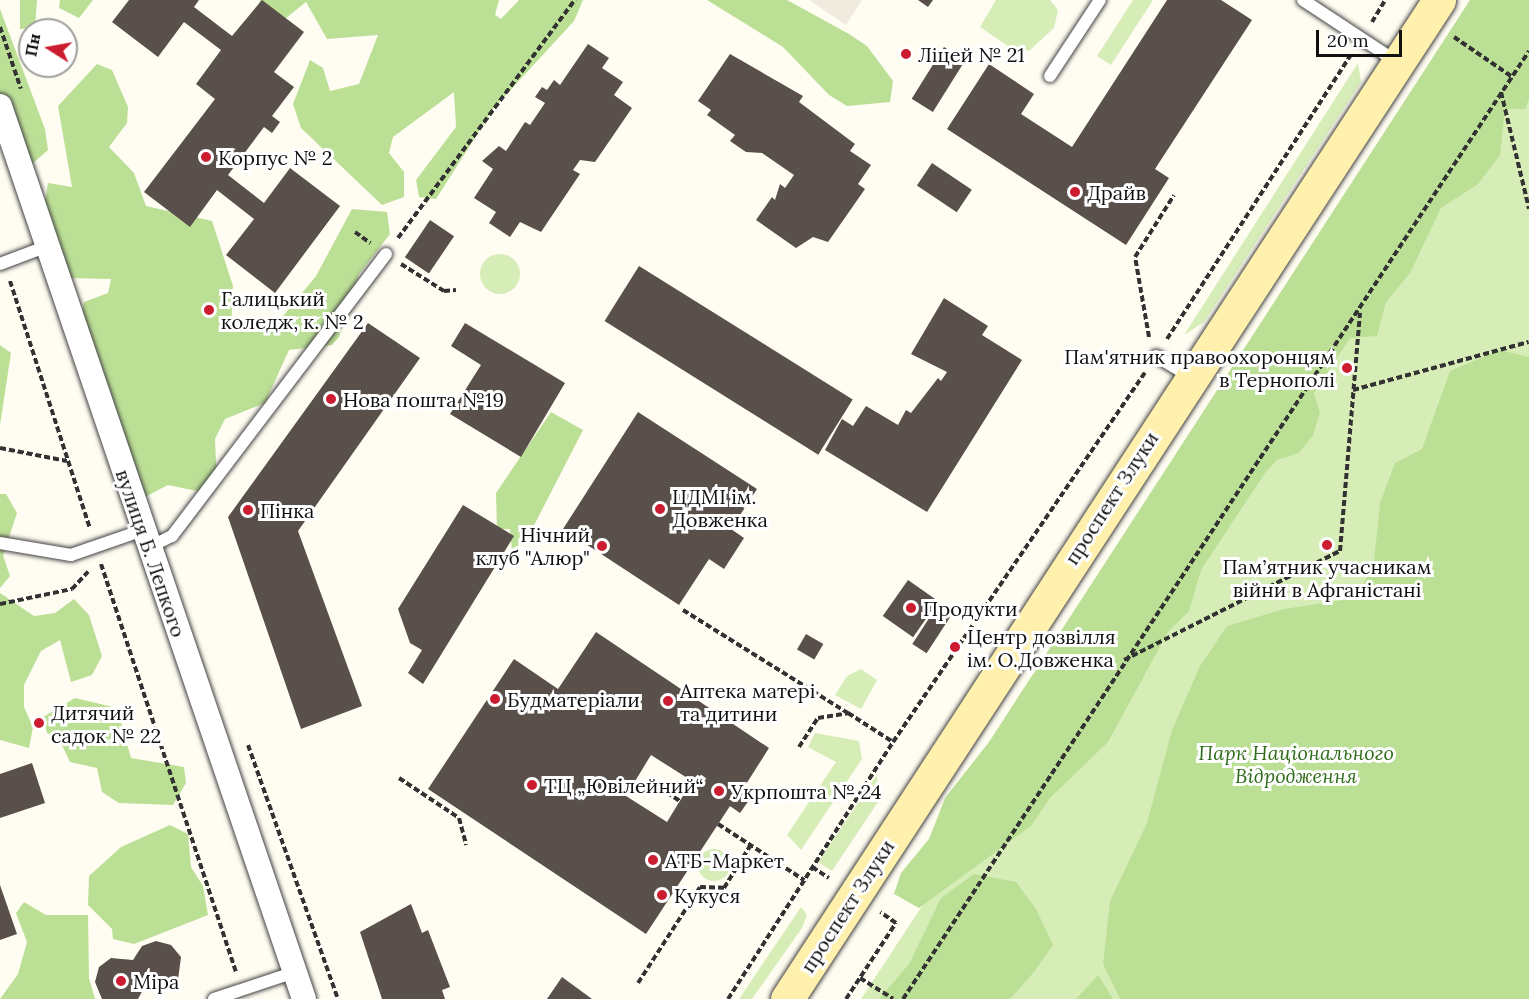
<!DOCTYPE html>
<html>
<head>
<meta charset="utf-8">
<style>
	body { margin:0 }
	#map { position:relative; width:1529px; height:999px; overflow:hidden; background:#fffcf2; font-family:Lora,serif }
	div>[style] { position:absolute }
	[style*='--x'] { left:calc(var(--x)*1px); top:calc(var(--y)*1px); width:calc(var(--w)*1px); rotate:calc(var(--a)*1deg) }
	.green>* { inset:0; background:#d7edb8 }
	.round { border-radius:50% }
	.forest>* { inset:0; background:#bcdf96 }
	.plaza>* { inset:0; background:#f1ebdf }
	.building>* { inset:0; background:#59504b; transform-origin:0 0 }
	.path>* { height:4px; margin-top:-2px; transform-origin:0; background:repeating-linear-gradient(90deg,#323232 0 6px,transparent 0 9px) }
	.roads { filter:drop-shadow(0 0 2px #434343) drop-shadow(0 0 2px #434343) }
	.lane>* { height:12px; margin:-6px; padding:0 6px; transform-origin:6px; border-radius:6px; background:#fff }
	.street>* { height:24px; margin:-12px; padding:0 12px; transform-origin:12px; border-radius:12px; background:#fff }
	.secondary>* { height:33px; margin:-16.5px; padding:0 16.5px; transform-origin:16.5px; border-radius:16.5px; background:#fff1ad }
	.dots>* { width:16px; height:16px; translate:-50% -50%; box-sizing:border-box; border:3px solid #fff; border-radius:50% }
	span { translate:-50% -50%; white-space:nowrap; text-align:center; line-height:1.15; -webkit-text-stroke:6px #fff; paint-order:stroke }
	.poi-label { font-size:20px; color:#101010 }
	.left { translate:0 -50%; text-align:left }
	.right { translate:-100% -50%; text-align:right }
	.street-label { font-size:20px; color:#101010 }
	.park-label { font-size:20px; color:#306d1a; font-style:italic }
	.north { position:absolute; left:18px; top:18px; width:60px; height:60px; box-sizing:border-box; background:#fff; border:2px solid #9f9f9f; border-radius:50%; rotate:281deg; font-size:16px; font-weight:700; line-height:24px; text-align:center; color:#101010 }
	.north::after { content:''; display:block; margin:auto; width:21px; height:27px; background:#cb1c30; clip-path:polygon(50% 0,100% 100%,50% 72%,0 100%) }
	.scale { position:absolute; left:1316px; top:30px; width:86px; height:27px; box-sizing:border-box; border:3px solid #101010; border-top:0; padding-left:8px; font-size:18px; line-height:21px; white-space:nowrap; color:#101010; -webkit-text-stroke:4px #fff; paint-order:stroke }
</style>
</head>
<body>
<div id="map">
	<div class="green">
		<i style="clip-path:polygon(996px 0,1050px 0,1058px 10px,1054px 28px,1029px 51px,1008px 46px,980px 27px)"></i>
		<i style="clip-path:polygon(1133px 0,1153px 0,1111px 65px,1097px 56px)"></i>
		<i style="clip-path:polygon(1516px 0,1529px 0,1529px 999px,861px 999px)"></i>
		<i style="clip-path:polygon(1358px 63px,1361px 82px,1204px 322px,1184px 335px)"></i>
		<i class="round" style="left:480px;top:254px;width:40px;height:40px"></i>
		<i style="clip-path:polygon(861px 669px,877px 680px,861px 709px,835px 695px,847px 676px)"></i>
		<i style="clip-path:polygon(815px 733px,859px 741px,862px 759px,801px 850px,787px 835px,836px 762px,808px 747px)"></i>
		<i style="clip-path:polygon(877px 775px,878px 802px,832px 871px,818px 862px)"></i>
		<i class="round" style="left:698px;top:849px;width:32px;height:32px"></i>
		<i style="clip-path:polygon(801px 907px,807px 915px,802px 928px,752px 999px,739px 999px)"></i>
	</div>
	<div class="forest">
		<i style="clip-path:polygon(20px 0,37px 0,35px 28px,20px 29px)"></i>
		<i style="clip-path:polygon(60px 0,93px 0,79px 18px,59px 8px)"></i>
		<i style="clip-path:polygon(260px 0,499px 0,495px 15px,501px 19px,519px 0,583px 0,574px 21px,494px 108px,436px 199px,419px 197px,416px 180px,456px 127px,454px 92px,393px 137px,389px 153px,404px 172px,404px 197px,382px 205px,301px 128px,293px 104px,310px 60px,323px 68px,330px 91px,359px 84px,378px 35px,327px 39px,306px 2px,281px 22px,256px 14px)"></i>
		<i style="clip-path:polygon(707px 0,787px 0,849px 34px,867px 46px,893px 81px,890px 102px,847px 106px,829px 95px,783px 47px)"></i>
		<i style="clip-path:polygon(1470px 0,1529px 0,1529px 99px,1525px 109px,1505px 109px,1500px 155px,1478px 184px,1441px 208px,1410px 273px,1386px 302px,1377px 336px,1350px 338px,1314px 393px,1320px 413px,1313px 435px,1299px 453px,1277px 460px,1265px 473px,1201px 570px,1189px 611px,1168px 632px,1108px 742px,1050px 798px,1031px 826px,919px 908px,894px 894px,901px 873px,929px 839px,945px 798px,989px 742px)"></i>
		<i style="clip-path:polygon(0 9px,45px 129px,48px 150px,32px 164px,0 104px)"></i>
		<i style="clip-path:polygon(97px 64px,112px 70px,128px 107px,127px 123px,109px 147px,134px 173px,146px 206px,212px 221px,233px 286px,231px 332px,265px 331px,284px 315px,316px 276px,352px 209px,387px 212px,390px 234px,359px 274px,339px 337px,332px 345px,289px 350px,265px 403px,225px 419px,215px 439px,217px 486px,197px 491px,168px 485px,141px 499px,80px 327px,84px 302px,108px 293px,111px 279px,65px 278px,51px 217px,43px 215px,48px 183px,72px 187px,58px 106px)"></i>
		<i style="clip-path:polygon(0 345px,11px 353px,0 425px)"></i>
		<i style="clip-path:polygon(1500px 350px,1529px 357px,1529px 999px,1120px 999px,1103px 964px,1110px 901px,1147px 823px,1172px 730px,1200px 666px,1227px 626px,1284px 609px,1357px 598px,1374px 561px,1380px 503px,1395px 463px,1422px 449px,1450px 371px)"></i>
		<i style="clip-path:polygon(551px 412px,583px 430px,528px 537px,512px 551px,510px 529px,497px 529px,496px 493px)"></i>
		<i style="clip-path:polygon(0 494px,6px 494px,17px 513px,3px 555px,10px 576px,0 588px)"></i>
		<i style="clip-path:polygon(0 593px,34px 616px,55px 613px,74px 599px,89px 615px,102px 656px,92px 675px,71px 682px,60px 640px,41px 651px,24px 685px,24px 707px,33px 727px,29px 748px,0 740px)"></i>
		<i style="clip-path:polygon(75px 698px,117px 708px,131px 758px,184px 767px,186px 783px,173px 805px,119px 803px,102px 792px,97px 768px,70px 762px,59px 739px,47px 733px,43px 717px)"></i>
		<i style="clip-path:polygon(170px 825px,188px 834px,191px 867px,203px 886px,208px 915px,134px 944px,113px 939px,112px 929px,88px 905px,89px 876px,121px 847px)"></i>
		<i style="clip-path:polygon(974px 874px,1016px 882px,1036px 909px,1053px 945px,1034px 972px,1010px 999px,879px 999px,909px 964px,941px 898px)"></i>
		<i style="clip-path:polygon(24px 902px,46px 915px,88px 915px,89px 978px,95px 999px,0 999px,18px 974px,27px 942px,16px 913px)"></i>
		<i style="clip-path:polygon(1098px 975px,1113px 999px,1076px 999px)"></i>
	</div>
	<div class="plaza">
		<i style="clip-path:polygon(809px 0,862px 0,846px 25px)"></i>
	</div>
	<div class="building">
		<i style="clip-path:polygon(129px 0,199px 0,194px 7px,232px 36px,262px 0,304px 32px,274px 72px,294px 87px,272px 116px,280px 122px,272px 133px,264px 127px,228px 175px,264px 203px,290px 168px,340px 206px,275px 293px,226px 255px,254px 219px,217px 190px,190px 227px,144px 192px,215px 99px,196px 84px,221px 50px,184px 22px,158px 57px,112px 22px)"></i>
		<i style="clip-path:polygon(918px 0,933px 0,928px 7px)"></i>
		<i style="clip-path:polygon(1167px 0,1221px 0,1252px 20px,1155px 169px,1169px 178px,1126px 245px,947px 129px,989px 64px,1034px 94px,1021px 114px,1072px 147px)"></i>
		<i style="clip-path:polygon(588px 44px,609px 58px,602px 68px,623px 82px,614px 95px,632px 108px,595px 162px,580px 160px,573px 170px,580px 174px,541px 232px,520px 222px,510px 237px,489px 223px,496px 212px,474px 198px,493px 169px,482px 161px,499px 146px,506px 151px,525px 122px,530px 125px,545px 103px,535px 97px,542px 87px,547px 90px,554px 80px,560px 85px)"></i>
		<i style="left:944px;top:47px;width:25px;height:61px;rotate:32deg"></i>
		<i style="clip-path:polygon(730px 54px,803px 96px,799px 102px,855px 144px,850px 151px,871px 165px,858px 184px,865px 189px,828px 242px,813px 237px,796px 248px,756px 220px,772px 197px,775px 200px,780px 184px,785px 188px,794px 175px,762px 153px,746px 152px,730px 141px,735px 135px,707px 115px,711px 110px,698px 101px)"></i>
		<i style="left:932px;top:163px;width:48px;height:27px;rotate:34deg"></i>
		<i style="left:430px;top:220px;width:29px;height:45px;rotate:34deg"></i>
		<i style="left:639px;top:266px;width:252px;height:65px;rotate:32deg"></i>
		<i style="clip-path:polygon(944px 298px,988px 326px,982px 335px,1022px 360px,927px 512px,825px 450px,842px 419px,853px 426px,866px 406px,898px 425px,906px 410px,911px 413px,938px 378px,941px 381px,947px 372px,911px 354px)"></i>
		<i style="clip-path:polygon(368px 323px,420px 358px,298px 531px,362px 706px,301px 729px,228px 517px)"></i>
		<i style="clip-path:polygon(465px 323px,565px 383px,521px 457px,450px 414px,481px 365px,451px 346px)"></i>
		<i style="clip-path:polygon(638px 412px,757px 489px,731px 529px,744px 538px,724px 569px,709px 559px,679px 605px,563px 529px)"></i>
		<i style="clip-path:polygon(463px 505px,514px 536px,423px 684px,408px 673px,422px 650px,410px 643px,398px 609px)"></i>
		<i style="left:908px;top:580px;width:37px;height:44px;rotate:35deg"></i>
		<i style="left:939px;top:603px;width:17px;height:49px;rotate:33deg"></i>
		<i style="clip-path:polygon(evenodd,596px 632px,769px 748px,743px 789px,752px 796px,740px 813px,730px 806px,646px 934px,428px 789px,514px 659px,558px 689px,596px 632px,651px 755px,692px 781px,667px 822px,626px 796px,651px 755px)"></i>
		<i style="left:806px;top:634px;width:20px;height:18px;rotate:30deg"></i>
		<i style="clip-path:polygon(32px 763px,45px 803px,0 818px,0 774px)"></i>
		<i style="clip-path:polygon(0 885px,17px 934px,0 940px)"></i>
		<i style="clip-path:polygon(411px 904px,422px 933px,428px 930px,450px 987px,442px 990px,445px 999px,382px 999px,360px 932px)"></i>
		<i style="clip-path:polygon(156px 941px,171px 945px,181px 957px,178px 980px,158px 991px,144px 988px,138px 999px,102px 999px,95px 982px,99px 967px,111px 958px,133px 960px,142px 946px)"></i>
		<i style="clip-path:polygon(562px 977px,592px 999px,547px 999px)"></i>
	</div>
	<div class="path">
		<i style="--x:1372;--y:22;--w:26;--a:-59"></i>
		<i style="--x:0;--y:27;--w:65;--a:71.3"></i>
		<i style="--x:1454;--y:37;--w:69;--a:34.4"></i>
		<i style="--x:1501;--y:92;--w:120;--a:76.5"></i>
		<i style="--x:355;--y:232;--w:19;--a:36"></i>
		<i style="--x:398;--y:238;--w:297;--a:-53.4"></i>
		<i style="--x:401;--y:264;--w:51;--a:32.1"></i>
		<i style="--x:444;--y:291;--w:12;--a:-5"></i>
		<i style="--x:10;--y:281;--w:260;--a:72.1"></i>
		<i style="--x:1149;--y:337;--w:81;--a:-99.9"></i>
		<i style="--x:1135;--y:257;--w:73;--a:-57.8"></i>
		<i style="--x:1167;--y:339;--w:337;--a:-57.1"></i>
		<i style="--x:1353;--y:390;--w:182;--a:-15.3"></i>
		<i style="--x:0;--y:448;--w:68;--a:11"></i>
		<i style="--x:101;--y:564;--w:431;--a:71.7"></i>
		<i style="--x:0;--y:604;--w:74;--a:-11.8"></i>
		<i style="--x:72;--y:589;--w:25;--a:-47"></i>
		<i style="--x:683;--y:610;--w:195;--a:32"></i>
		<i style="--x:1124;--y:660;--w:242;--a:-26.8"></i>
		<i style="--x:1340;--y:551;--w:239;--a:-85.2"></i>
		<i style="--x:248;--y:745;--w:269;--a:70.5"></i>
		<i style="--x:799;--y:747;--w:35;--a:-57"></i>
		<i style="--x:818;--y:718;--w:30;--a:-9"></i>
		<i style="--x:848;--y:713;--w:54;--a:32.8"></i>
		<i style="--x:399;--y:778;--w:72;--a:33.7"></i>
		<i style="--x:459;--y:818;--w:28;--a:75"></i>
		<i style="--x:659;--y:787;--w:25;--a:34"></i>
		<i style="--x:718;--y:824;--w:103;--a:33.1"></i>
		<i style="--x:812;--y:867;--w:20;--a:33"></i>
		<i style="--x:860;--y:978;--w:39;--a:32"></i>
		<i style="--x:638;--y:983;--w:114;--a:-57.1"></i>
		<i style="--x:700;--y:887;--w:24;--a:2"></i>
		<i style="--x:724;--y:888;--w:49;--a:-58.2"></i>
		<i style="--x:728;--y:999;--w:305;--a:-57.3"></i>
		<i style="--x:893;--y:742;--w:447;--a:-55.7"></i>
		<i style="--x:846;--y:999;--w:91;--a:-56.7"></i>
		<i style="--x:896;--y:923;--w:19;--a:-145"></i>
		<i style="--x:903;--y:999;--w:1136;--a:-56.56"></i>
	</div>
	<div class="roads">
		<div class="lane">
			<i style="--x:1303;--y:0;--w:113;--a:33.4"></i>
			<i style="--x:1050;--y:76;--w:91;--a:-56.7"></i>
			<i style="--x:0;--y:264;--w:53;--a:-20.8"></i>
			<i style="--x:1156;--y:356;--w:41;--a:31"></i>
			<i style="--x:0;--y:543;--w:72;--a:9.6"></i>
			<i style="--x:71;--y:555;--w:76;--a:-19.1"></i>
			<i style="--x:148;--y:548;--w:27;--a:-27"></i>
			<i style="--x:172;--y:536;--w:354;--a:-52.8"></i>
			<i style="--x:214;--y:999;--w:85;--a:-18.4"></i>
		</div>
		<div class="street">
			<i style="--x:0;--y:106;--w:943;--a:71.2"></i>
		</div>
		<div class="secondary">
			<i style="--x:787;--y:999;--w:1193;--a:-56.87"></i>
		</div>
	</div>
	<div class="dots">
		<i style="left:906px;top:54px;background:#cb1c30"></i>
		<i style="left:206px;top:157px;background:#cb1c30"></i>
		<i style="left:1075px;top:192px;background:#cb1c30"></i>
		<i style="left:209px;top:310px;background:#cb1c30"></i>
		<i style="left:1347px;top:368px;background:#cb1c30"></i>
		<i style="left:331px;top:399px;background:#cb1c30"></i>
		<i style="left:660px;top:509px;background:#cb1c30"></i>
		<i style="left:248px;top:510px;background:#cb1c30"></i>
		<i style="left:1327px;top:545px;background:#cb1c30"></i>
		<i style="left:602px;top:546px;background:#cb1c30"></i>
		<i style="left:911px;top:608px;background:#cb1c30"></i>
		<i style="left:955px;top:647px;background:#cb1c30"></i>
		<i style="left:495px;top:699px;background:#cb1c30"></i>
		<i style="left:668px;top:701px;background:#cb1c30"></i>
		<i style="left:39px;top:723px;background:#cb1c30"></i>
		<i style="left:532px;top:785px;background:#cb1c30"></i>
		<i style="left:719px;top:791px;background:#cb1c30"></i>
		<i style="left:653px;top:860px;background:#cb1c30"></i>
		<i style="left:662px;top:895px;background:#cb1c30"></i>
		<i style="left:121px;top:981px;background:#cb1c30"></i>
	</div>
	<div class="poi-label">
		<span class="left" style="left:918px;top:54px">Ліцей № 21</span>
		<span class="left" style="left:218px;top:157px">Корпус № 2</span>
		<span class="left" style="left:1087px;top:192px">Драйв</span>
		<span class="left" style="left:221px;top:310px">Галицький<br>коледж, к. № 2</span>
		<span class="right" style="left:1335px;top:368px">Пам'ятник правоохоронцям<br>в Тернополі</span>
		<span class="left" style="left:343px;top:399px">Нова пошта №19</span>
		<span class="left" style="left:672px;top:508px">ЦДМІ ім.<br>Довженка</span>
		<span class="left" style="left:260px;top:510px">Пінка</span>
		<span class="right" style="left:590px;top:546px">Нічний<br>клуб "Алюр"</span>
		<span style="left:1327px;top:578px">Пам’ятник учасникам<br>війни в Афганістані</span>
		<span class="left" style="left:923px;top:608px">Продукти</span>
		<span class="left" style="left:967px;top:648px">Центр дозвілля<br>ім. О.Довженка</span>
		<span class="left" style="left:680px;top:702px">Аптека матері<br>та дитини</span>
		<span class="left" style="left:507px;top:699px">Будматеріали</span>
		<span class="left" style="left:51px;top:724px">Дитячий<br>садок № 22</span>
		<span class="left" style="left:544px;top:785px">ТЦ „Ювілейний“</span>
		<span class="left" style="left:731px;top:791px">Укрпошта № 24</span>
		<span class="left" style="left:665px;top:860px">АТБ-Маркет</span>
		<span class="left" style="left:674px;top:895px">Кукуся</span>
		<span class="left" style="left:133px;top:981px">Міра</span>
	</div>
	<div class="street-label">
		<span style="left:1111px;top:498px;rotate:-57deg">проспект Злуки</span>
		<span style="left:151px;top:553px;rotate:71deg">вулиця Б. Лепкого</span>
		<span style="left:847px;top:906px;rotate:-57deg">проспект Злуки</span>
	</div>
	<div class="park-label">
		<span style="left:1296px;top:764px">Парк Національного<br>Відродження</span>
	</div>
	<div class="north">Пн</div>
	<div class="scale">20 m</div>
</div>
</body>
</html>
